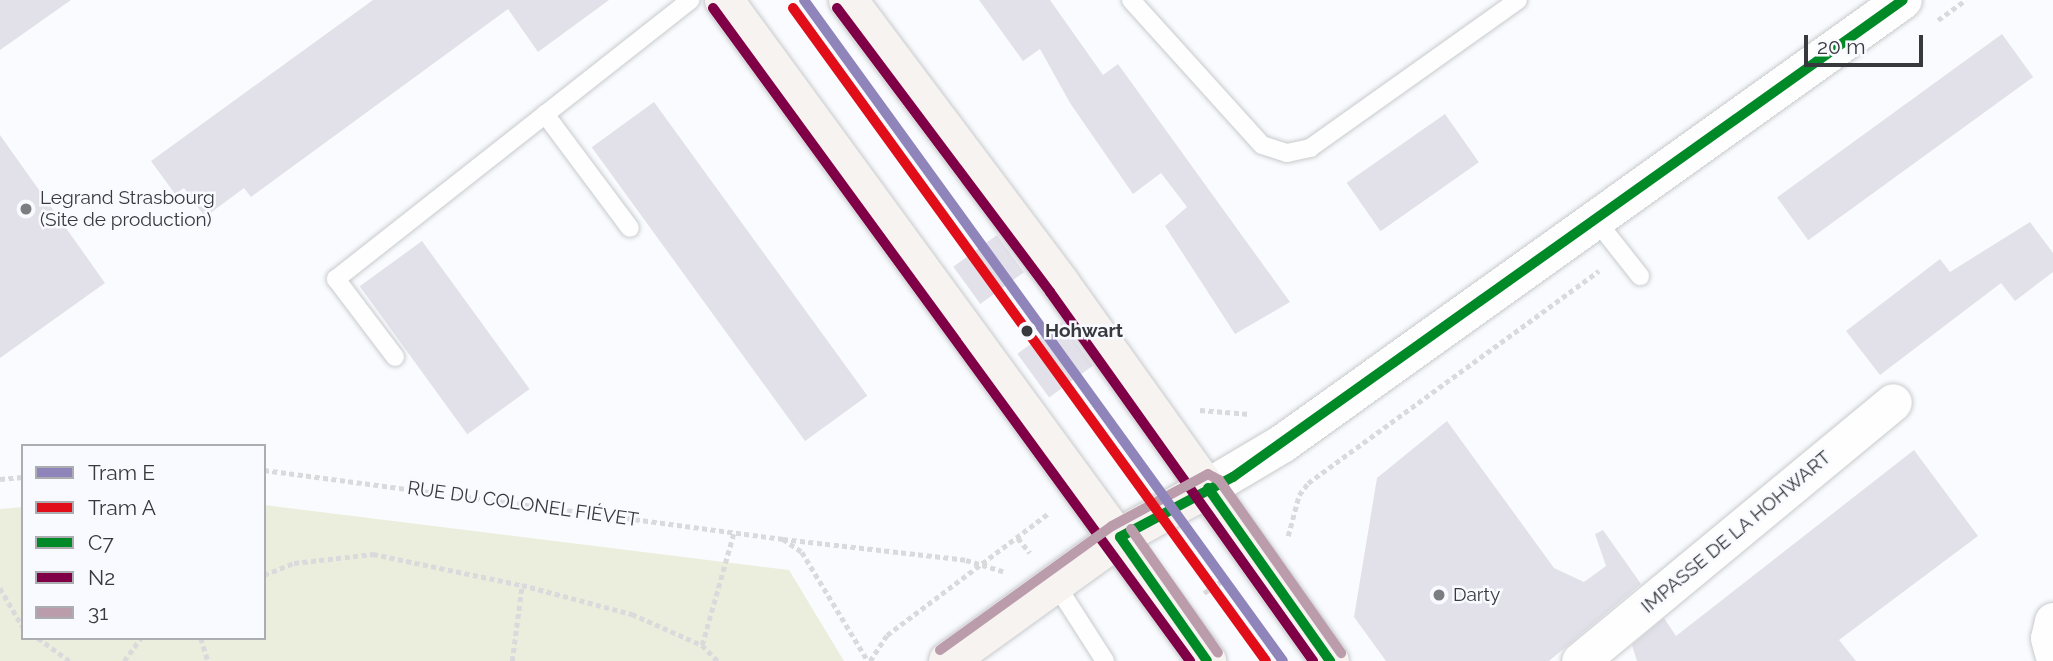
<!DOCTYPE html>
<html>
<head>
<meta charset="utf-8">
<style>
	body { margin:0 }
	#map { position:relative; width:2053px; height:661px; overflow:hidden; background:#f9fbfe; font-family:Raleway,sans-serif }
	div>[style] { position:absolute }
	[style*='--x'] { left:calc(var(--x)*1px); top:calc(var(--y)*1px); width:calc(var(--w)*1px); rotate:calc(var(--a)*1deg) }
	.green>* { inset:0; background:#eceedd }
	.building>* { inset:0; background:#e2e1ea; transform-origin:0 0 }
	.path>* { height:4.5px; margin-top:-2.25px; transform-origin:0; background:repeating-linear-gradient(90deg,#dadadc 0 5px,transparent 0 8.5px) }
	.roads { filter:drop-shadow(0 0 2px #c8cacc) drop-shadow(0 0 2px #c8cacc) }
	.service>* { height:18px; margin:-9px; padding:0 9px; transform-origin:9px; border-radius:9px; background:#fefeff }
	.minor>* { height:37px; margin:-18.5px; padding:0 18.5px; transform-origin:18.5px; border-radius:18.5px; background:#fefeff }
	.tertiary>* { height:38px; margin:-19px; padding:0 19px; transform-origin:19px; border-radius:19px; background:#fefeff }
	.secondary>* { height:38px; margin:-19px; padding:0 19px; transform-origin:19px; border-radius:19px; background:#f6f3f1 }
	.bus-1>* { height:10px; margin:-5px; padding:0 5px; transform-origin:5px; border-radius:5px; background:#008a27 }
	.bus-2>* { height:10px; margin:-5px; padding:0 5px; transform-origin:5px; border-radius:5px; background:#7f0047 }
	.bus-3>* { height:10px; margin:-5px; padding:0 5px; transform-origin:5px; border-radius:5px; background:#bb9cab }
	.tram-1>* { height:10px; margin:-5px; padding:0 5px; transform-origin:5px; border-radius:5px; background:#9085ba }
	.tram-2>* { height:10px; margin:-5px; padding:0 5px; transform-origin:5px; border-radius:5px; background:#e10d19 }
	.dots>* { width:19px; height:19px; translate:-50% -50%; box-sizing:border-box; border:4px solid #f8faff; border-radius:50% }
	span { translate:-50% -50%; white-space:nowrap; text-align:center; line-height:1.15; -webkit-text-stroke:5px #f8faff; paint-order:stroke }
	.poi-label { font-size:19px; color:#38393c }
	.left { translate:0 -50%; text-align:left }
	.stop-label { font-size:19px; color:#38393c; font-weight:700 }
	.street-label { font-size:19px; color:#38393c }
	.legend { position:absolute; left:21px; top:444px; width:245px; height:196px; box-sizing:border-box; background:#f8faff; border:2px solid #abadb1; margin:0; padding:9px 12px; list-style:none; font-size:21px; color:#38393c }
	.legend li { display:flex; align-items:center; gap:14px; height:35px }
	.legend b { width:35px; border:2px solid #abadb1 }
	.scale { position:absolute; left:1804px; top:35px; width:119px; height:32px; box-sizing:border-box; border:4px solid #38393c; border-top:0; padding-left:9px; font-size:21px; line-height:24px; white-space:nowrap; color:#38393c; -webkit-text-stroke:5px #f8faff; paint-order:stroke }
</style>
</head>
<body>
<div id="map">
	<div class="green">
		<i style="clip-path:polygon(264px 505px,789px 570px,844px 661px,0 661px,0 509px,23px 507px,23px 638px,264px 638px)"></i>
	</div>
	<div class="building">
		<i style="clip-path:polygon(0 0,71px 0,0 50px)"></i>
		<i style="clip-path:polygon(373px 0,609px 0,538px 52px,508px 9px,251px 197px,244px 188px,205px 217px,184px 188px,175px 194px,151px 161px)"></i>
		<i style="clip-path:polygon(979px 0,1050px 0,1103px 75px,1118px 64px,1290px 302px,1235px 334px,1165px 226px,1187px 207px,1161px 173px,1133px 194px,1070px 103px,1040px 49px,1023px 61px)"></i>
		<i style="left:2002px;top:34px;width:53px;height:278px;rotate:54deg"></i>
		<i style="left:654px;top:102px;width:363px;height:77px;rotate:54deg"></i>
		<i style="left:1445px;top:114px;width:59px;height:120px;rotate:55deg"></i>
		<i style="clip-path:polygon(0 135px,105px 283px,0 358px)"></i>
		<i style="clip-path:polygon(2030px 222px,2053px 253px,2053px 272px,2015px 301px,2001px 283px,1880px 375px,1846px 331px,1940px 259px,1950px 272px)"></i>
		<i style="left:997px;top:235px;width:46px;height:54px;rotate:54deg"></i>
		<i style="left:422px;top:241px;width:183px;height:77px;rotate:54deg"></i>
		<i style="left:1061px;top:322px;width:54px;height:54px;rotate:54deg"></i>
		<i style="clip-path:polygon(1447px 421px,1554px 568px,1584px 582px,1606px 566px,1595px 534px,1603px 530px,1641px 584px,1549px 661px,1386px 661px,1354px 617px,1377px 478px)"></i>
		<i style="clip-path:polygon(1914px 450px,1978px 536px,1839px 640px,1856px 661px,1637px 661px,1632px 645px,1664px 618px,1676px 636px)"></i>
	</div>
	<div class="path">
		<i style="--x:1938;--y:20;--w:34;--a:-36"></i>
		<i style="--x:1200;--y:410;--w:50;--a:4.6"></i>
		<i style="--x:264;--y:470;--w:524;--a:7.57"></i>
		<i style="--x:783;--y:539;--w:23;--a:34"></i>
		<i style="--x:802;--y:552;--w:127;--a:58.8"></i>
		<i style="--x:0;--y:479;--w:23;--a:-5"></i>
		<i style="--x:1288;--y:536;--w:42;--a:-75"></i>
		<i style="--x:1299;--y:495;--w:15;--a:-53"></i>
		<i style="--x:1308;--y:483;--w:360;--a:-36.1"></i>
		<i style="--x:1018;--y:538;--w:19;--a:51"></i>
		<i style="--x:783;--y:539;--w:184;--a:6.5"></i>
		<i style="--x:966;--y:560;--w:39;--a:17"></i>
		<i style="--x:264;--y:575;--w:32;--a:-22"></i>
		<i style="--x:294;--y:563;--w:80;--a:-6.5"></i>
		<i style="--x:373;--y:554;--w:152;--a:11.8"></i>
		<i style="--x:0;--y:588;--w:45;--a:59.5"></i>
		<i style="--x:1204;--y:593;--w:23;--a:-34"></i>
		<i style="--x:38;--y:638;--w:39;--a:36"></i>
		<i style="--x:201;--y:638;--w:24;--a:73"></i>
		<i style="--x:702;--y:645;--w:117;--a:-74.2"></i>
		<i style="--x:124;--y:661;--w:29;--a:-54"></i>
		<i style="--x:512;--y:661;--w:77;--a:-82.5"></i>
		<i style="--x:522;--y:585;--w:114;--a:14.8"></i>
		<i style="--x:632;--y:614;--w:77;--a:23.9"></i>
		<i style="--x:702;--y:645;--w:23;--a:45"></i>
		<i style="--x:870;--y:661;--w:31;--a:-57"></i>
		<i style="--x:887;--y:635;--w:203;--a:-37"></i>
	</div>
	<div class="roads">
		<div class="service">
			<i style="--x:1131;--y:0;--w:195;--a:47.9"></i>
			<i style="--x:1262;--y:145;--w:26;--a:18"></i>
			<i style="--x:1287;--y:153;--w:24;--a:-12"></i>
			<i style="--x:1310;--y:148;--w:255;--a:-35.4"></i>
			<i style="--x:545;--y:114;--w:142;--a:53.3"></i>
			<i style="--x:1595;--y:219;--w:73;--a:51.7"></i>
			<i style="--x:395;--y:357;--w:98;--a:-127.1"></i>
			<i style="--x:336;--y:279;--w:451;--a:-38.2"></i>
			<i style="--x:1055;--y:583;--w:93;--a:57.3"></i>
		</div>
		<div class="minor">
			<i style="--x:2053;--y:621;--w:17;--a:103"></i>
			<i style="--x:2049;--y:638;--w:16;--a:75"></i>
			<i style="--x:1580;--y:661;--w:406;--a:-39.6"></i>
		</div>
		<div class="tertiary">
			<i style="--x:1208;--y:488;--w:86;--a:-30.7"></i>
			<i style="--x:1282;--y:444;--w:763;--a:-35.56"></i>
		</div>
		<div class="secondary">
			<i style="--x:724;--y:0;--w:819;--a:53.84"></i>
			<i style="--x:848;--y:0;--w:355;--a:53.1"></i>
			<i style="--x:1061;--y:284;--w:463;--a:54.5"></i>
			<i style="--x:948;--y:661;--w:212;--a:-35.8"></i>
			<i style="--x:1120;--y:537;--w:101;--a:-29.1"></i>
		</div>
	</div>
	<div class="bus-1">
		<i style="--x:1208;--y:488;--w:212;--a:54.8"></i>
		<i style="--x:1120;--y:537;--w:128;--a:-28"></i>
		<i style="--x:1233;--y:477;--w:822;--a:-35.45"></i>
		<i style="--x:1120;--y:537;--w:151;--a:54.9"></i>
	</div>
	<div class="bus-2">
		<i style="--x:713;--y:8;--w:809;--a:53.85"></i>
		<i style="--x:837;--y:8;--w:355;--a:53.1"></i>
		<i style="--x:1050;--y:292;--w:453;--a:54.5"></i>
	</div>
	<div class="bus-3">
		<i style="--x:1131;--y:529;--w:151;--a:54.9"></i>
		<i style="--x:940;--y:650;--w:212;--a:-35.8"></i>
		<i style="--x:1112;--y:526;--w:109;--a:-28.4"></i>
		<i style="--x:1208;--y:474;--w:13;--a:29"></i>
		<i style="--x:1219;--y:480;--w:212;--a:54.8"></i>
	</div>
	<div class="tram-1">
		<i style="--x:804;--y:0;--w:816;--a:54.07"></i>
	</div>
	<div class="tram-2">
		<i style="--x:793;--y:8;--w:806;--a:54.08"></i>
	</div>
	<div class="dots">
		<i style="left:26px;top:209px;background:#7c7d80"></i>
		<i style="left:1027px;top:331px;background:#38393c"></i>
		<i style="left:1439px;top:595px;background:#7c7d80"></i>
	</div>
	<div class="poi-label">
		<span class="left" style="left:40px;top:209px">Legrand Strasbourg<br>(Site de production)</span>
		<span class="left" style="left:1453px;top:595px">Darty</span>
	</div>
	<div class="stop-label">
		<span class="left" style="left:1045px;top:331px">Hohwart</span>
	</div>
	<div class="street-label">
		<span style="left:523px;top:504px;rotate:8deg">RUE DU COLONEL FIÉVET</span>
		<span style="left:1736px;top:532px;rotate:-40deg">IMPASSE DE LA HOHWART</span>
	</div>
	<ul class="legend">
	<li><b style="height:9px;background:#9085ba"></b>Tram E</li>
	<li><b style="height:9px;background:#e10d19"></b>Tram A</li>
	<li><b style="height:9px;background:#008a27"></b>C7</li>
	<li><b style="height:9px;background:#7f0047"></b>N2</li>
	<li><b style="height:9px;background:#bb9cab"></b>31</li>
	</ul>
	<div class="scale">20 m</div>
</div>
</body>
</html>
